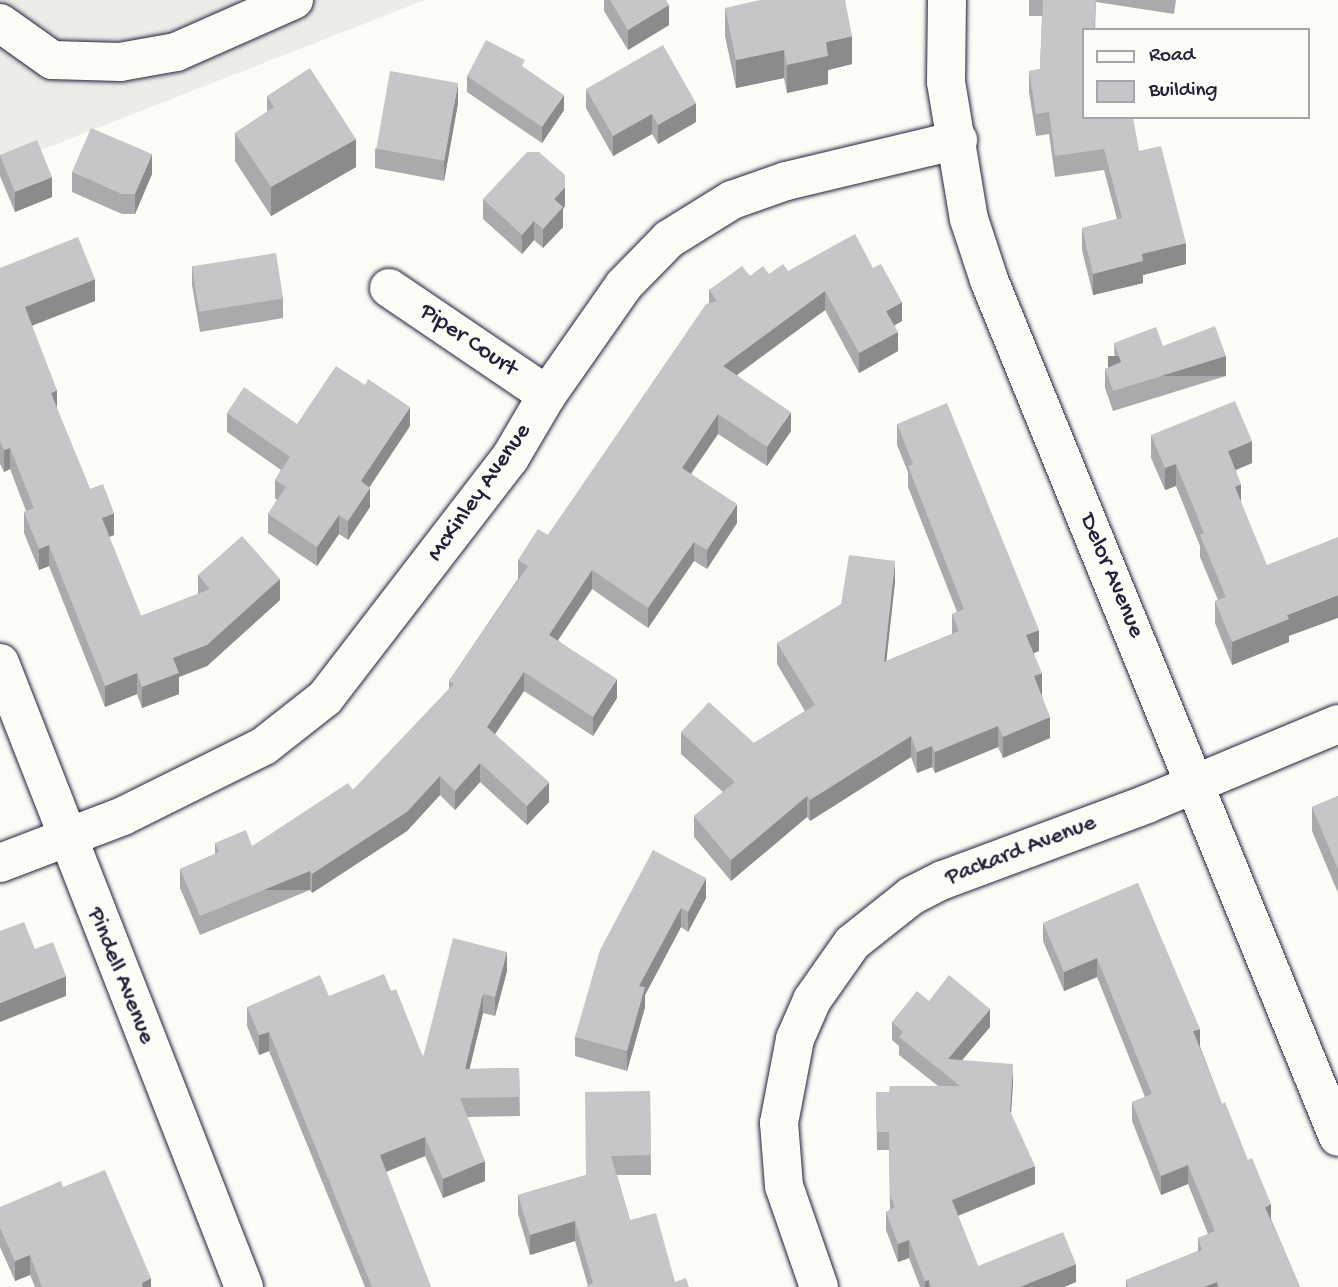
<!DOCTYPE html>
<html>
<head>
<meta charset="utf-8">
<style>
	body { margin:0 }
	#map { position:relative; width:1338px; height:1287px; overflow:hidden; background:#fdfcf7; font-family:"Gochi Hand",sans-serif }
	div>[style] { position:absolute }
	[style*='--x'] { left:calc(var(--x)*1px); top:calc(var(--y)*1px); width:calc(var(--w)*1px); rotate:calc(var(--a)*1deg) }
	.built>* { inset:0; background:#ecece9 }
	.roads { filter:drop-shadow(0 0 2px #22223b) drop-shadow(0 0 2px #22223b) }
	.minor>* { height:38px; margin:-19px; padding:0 19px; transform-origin:19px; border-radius:19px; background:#fdfcf7 }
	.wall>* { inset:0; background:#aaaaac }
	.shaded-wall>* { inset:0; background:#8b8b8c; transform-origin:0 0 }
	.building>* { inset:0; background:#c6c6c8; transform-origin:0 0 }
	span { translate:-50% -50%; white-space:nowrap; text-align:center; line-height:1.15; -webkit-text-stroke:6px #fdfcf7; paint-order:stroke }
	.street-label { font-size:24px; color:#22223b }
	.legend { position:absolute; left:1082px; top:28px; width:228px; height:91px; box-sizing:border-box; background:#fdfcf7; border:2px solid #a5a5ac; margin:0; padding:9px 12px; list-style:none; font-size:21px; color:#22223b }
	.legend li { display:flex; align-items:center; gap:14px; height:35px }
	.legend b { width:35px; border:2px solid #a5a5ac }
</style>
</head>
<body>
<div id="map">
	<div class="built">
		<i style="clip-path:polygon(0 0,425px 0,0 166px)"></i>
	</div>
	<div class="roads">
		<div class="minor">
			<i style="--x:947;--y:0;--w:82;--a:90.7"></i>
			<i style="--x:946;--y:82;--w:139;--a:80.5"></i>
			<i style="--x:969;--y:219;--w:64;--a:71.8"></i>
			<i style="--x:989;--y:280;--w:925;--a:67.84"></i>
			<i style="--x:0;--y:23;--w:64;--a:35.4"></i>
			<i style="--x:52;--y:60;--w:68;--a:1.7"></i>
			<i style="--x:120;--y:62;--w:57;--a:-10.1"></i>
			<i style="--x:176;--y:52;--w:129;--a:-23.8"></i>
			<i style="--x:389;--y:288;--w:191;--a:34.1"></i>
			<i style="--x:0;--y:663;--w:670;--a:68.64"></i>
			<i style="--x:0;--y:863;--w:132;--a:-20.9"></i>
			<i style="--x:123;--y:816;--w:157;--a:-26.4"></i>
			<i style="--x:264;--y:746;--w:78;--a:-38.2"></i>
			<i style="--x:325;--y:698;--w:303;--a:-52.4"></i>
			<i style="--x:510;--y:458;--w:73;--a:-59.6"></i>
			<i style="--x:547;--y:395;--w:134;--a:-55"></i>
			<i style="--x:624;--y:285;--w:64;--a:-45.6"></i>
			<i style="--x:669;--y:239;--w:74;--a:-31.8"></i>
			<i style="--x:732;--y:200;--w:57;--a:-19.4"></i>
			<i style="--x:786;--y:181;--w:177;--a:-13.4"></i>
			<i style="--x:819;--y:1287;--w:107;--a:-109.1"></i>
			<i style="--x:784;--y:1186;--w:63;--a:-94.5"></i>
			<i style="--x:779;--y:1123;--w:86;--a:-79.2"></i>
			<i style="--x:795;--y:1039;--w:43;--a:-66.4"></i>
			<i style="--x:812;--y:1000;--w:70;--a:-54.9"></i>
			<i style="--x:852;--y:943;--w:75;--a:-38.5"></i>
			<i style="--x:911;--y:896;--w:36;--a:-27"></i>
			<i style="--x:943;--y:880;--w:218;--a:-20.4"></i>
			<i style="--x:1147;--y:804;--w:207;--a:-22.7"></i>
		</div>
	</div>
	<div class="wall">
		<i style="clip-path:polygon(604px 0,666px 0,669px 25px,628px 50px,604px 11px)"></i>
		<i style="clip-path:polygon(1029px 0,1176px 0,1174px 14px,1096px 2px,1095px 30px,1084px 30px,1084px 117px,1139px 151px,1186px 264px,1143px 275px,1143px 283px,1093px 295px,1082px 250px,1082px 228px,1117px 219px,1104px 170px,1055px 177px,1049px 134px,1036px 136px,1029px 92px,1029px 71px,1040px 69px,1042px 16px,1029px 16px)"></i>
		<i style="clip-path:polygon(725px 8px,852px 64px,828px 70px,828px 84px,787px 93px,784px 78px,736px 88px,725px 36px)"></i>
		<i style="clip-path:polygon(525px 68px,564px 110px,542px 143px,467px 92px,467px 76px)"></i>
		<i style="clip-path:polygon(586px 89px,696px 122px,658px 144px,652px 134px,613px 156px,586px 108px)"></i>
		<i style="clip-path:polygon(267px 96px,356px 167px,271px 216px,235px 161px,235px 133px,267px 112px)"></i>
		<i style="clip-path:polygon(458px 103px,444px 181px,375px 168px,375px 149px)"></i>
		<i style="clip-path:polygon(0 155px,52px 197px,15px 212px,0 176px)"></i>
		<i style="clip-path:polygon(72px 172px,152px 174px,135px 214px,122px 214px,72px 192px)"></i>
		<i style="clip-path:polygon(483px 199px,565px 206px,563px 209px,563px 227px,543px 248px,534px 240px,522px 254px,483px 219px)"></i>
		<i style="clip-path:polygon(192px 266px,283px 298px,283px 318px,200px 332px,192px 285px)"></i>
		<i style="clip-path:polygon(0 268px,95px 301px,32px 326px,57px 409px,90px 489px,114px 535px,109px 537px,141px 616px,198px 594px,198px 575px,280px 600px,207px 666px,179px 677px,179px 694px,142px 708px,137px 694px,105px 707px,49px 566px,39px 570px,24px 533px,24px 512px,26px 511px,10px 469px,4px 472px,0 464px)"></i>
		<i style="clip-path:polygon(788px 271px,902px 321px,895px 325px,898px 351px,859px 373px,825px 310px,737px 375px,791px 431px,767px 466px,718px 434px,691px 473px,737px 523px,707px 569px,694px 561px,648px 628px,592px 589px,558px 640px,617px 698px,593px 736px,524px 691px,495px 734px,549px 802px,527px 825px,480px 782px,455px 810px,440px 795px,407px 831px,312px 893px,310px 890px,200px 935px,180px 888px,180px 869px,215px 854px,215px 843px,252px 846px,353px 790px,449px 689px,449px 681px,518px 579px,518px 560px,548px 535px,709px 303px,709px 290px,750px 276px,769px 274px)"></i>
		<i style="clip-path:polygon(1114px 343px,1163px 346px,1226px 376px,1113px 411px,1105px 388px,1105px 369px,1115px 365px)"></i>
		<i style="clip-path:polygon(227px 413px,297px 424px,410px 426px,369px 487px,370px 507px,348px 540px,339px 534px,317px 566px,268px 533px,268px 514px,277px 500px,275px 498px,275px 480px,281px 470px,227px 432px)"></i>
		<i style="clip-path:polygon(897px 424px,1039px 651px,1034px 653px,1050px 738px,1003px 758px,998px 747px,935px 773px,932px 767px,917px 773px,911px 757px,810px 821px,807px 817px,731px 881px,694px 837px,694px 816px,723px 792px,681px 754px,681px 732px,754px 743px,805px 711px,777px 664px,777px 643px,895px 582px,886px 661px,952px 634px,952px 614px,957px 612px,908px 487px,908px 472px,897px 445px)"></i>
		<i style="clip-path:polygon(1151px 435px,1252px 463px,1236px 470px,1241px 502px,1289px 636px,1289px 642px,1232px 665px,1215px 623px,1215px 601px,1218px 600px,1200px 557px,1200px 546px,1176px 486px,1165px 490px,1151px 458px)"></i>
		<i style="clip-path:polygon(1338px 796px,1338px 893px,1312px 831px,1312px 807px)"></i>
		<i style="clip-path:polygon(653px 850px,706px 898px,688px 932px,681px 927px,645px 995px,645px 1007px,627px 1071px,575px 1056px,575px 1037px)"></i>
		<i style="clip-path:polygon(1138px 883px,1222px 1104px,1300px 1287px,1126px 1287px,1126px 1280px,1198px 1251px,1198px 1238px,1208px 1234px,1188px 1184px,1161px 1195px,1132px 1121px,1132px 1102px,1145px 1097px,1097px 977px,1064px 991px,1043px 941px,1043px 923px)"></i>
		<i style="clip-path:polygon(507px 952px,507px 971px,495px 1016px,483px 1013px,469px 1069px,519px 1068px,520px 1116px,467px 1117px,485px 1181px,443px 1198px,425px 1156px,386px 1172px,431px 1287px,365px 1287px,269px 1051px,259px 1055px,247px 1026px,247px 1007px,329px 996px,391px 991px,423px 1057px)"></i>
		<i style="clip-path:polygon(929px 1001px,990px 1027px,962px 1060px,1013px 1082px,1011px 1113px,1035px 1184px,958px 1216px,978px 1266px,1076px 1282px,1064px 1287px,920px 1287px,909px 1258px,898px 1262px,886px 1230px,886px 1212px,890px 1210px,889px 1150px,877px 1150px,876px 1092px,889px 1092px,938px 1086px,899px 1055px,899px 1046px,892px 1040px,892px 1022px)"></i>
		<i style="clip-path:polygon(650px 1091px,651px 1175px,617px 1175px,630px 1220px,675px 1282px,588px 1286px,575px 1241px,530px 1255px,518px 1214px,518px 1195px,586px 1175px)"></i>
		<i style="clip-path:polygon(63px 1187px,151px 1287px,35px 1287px,30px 1275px,15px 1281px,0 1247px,0 1207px)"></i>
	</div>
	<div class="shaded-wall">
		<i style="clip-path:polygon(669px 5px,669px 25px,628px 50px,628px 30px)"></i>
		<i style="clip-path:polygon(852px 36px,852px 64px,828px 70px,828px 84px,787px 93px,787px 65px,826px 42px)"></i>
		<i style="clip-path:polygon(784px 50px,784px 78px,736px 88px,736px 60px)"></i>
		<i style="clip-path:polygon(458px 83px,458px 103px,444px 181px,444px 161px)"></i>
		<i style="clip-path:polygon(564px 95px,564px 110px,542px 143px,542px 127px)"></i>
		<i style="clip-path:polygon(696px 103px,696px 122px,658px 144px,658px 125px)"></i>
		<i style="clip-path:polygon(652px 114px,652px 134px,613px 156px,613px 136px)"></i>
		<i style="clip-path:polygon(356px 139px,356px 167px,271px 216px,271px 187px)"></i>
		<i style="clip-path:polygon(152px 154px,152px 174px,135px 214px,135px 194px)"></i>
		<i style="clip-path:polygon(52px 177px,52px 197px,15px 212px,15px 192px)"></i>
		<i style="clip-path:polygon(565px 187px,565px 206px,563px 209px,563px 227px,543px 248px,543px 229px,554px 199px)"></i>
		<i style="clip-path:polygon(534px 221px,534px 240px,522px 254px,522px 235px)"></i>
		<i style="clip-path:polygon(1186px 243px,1186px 264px,1143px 275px,1143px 283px,1093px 295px,1093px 274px,1142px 254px)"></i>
		<i style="clip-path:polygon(95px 279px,95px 301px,25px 328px,25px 307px)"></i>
		<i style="clip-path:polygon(825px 291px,825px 310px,723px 385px,723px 366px)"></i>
		<i style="clip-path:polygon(902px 302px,902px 321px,886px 330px,886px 311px)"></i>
		<i style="clip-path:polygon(898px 332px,898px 351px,859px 373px,859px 353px)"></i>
		<i style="left:1226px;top:356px;width:20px;height:118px;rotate:90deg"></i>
		<i style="clip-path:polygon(57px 390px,57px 411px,51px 393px)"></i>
		<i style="clip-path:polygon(410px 407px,410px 426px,361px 500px,361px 481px)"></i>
		<i style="clip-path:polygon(791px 412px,791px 431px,767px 466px,767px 447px)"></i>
		<i style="clip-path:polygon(718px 414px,718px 434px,682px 487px,682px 468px)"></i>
		<i style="clip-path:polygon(1252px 441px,1252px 463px,1228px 473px,1228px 451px)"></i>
		<i style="clip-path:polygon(10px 448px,10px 469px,4px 472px,4px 450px)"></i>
		<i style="clip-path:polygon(1176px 464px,1176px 486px,1165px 490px,1165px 468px)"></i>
		<i style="clip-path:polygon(1241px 484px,1241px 506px,1235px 487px)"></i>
		<i style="clip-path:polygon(370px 488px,370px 507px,348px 540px,348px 521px)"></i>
		<i style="clip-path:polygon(737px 504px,737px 523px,707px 569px,707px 550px)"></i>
		<i style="clip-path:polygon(114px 513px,114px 535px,102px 540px,102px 518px)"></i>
		<i style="clip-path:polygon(339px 515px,339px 534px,317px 566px,317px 547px)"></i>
		<i style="clip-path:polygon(694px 542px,694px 561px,648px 628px,648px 608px)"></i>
		<i style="clip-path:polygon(49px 545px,49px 566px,39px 570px,39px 549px)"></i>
		<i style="clip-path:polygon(895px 561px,895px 582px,884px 683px,884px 662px)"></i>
		<i style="clip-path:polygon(592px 570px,592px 589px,549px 654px,549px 635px)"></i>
		<i style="clip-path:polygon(280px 579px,280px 600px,207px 666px,179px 677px,179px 694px,142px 708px,142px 687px,173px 658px)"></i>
		<i style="clip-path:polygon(1338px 595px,1338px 618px,1289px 636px,1289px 642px,1232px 665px,1232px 642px,1287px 615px)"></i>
		<i style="clip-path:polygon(1039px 630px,1039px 651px,1026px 656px,1026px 635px)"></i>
		<i style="clip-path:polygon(524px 672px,524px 691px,487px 746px,487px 727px)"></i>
		<i style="clip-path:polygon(137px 673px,137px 694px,105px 707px,105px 686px)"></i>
		<i style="clip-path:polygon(1042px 673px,1042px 694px,1034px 697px,1034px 676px)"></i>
		<i style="clip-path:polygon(617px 679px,617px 698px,593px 736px,593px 717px)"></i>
		<i style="clip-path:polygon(1050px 717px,1050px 738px,1003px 758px,1003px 737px)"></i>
		<i style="clip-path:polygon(998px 726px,998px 747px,935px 773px,935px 752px)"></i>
		<i style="clip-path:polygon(911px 736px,911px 757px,810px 821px,810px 800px)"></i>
		<i style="clip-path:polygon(932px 746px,932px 767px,917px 773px,917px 752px)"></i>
		<i style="clip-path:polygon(480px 763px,480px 782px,455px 810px,455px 791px)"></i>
		<i style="clip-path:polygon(440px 776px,440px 795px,407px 831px,312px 893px,312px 874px)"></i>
		<i style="clip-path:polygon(549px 782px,549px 802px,527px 825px,527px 806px)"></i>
		<i style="clip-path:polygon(807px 796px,807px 817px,731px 881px,731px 860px)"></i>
		<i style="left:310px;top:871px;width:19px;height:119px;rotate:90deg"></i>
		<i style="clip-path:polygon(706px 878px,706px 898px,688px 932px,688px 912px)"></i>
		<i style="clip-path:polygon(681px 908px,681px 927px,645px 995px,645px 1007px,627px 1071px,627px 1051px,639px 986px)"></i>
		<i style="clip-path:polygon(507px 952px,507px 971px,495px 1016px,495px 997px)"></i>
		<i style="clip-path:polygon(1097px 958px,1097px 977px,1064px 991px,1064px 972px)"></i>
		<i style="clip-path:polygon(66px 976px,66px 996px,0 1022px,0 1003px)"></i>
		<i style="clip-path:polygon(483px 994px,483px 1013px,465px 1088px,465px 1069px)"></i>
		<i style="clip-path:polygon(990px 1009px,990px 1027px,948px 1077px,948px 1059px)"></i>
		<i style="clip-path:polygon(1200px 1029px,1200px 1048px,1193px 1031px)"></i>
		<i style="clip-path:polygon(269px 1032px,269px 1051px,259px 1055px,259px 1035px)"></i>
		<i style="clip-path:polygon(1013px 1064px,1013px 1082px,1010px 1129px,1010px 1111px)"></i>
		<i style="clip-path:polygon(425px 1137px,425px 1156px,380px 1174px,380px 1155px)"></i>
		<i style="clip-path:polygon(485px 1161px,485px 1181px,443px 1198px,443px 1179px)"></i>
		<i style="clip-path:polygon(1188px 1165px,1188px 1184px,1161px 1195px,1161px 1176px)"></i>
		<i style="clip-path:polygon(1035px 1166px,1035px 1184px,952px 1218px,952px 1200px)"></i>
		<i style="clip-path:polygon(1271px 1204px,1271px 1223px,1265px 1207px)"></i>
		<i style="clip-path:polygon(575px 1221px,575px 1241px,530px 1255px,530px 1235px)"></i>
		<i style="clip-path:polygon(909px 1240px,909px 1258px,898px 1262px,898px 1244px)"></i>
		<i style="clip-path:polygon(30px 1255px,30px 1275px,15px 1281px,15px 1261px)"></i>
		<i style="clip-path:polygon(1076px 1264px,1076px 1282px,1064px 1287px,1020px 1287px)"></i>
		<i style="clip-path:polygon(151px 1278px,151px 1287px,142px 1287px,142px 1283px)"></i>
		<i style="clip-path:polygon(929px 1280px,929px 1287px,925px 1287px,925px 1281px)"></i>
		<i style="clip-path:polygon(1217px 1282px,1217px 1287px,1204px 1287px)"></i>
	</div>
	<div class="building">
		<i style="clip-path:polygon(610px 0,666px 0,669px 5px,628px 30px)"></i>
		<i style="clip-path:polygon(760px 0,845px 0,852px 36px,826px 42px,828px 56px,787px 65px,784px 50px,736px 60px,725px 8px)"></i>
		<i style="clip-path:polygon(1043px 0,1096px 0,1094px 30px,1084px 30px,1084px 117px,1133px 117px,1139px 151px,1161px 146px,1186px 243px,1142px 254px,1143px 261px,1093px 274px,1082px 228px,1122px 218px,1104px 149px,1055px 156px,1049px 112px,1036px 114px,1029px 71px,1040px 69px)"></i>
		<i style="clip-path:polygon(486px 40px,525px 60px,522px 66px,564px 95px,542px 127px,467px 76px)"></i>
		<i style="clip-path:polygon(663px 45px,696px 103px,658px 125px,652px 114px,613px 136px,586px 89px)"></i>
		<i style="clip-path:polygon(310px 68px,356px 139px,271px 187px,235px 133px,274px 107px,267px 96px)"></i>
		<i style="left:390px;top:71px;width:69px;height:79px;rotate:10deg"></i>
		<i style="clip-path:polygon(91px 128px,152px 154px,135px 194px,122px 194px,72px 172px)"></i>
		<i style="left:37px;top:140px;width:40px;height:40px;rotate:68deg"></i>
		<i style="clip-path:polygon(527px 152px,539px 152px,565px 175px,565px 187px,554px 199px,563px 207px,543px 229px,534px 221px,522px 235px,483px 199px)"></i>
		<i style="clip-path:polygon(855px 234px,873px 268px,881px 264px,902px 302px,886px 311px,898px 332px,859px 353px,825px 291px,723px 366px,791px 412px,767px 447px,718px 414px,682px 468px,737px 504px,707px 550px,694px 542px,648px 608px,592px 570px,549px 635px,617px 679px,593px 717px,524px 672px,487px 727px,549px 782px,527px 806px,480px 763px,455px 791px,440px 776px,407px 812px,312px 874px,310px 871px,200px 916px,180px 869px,219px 852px,215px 843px,246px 830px,252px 846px,348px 783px,353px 790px,454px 684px,449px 681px,528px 566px,518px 560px,538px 529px,548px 535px,706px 304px,717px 301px,709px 290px,742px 266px,750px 276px,763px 266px,769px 274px,783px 264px,788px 271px)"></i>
		<i style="clip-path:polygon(78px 237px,95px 279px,25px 307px,57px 390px,51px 393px,90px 489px,103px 484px,114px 513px,102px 518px,141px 616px,210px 589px,198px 575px,242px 536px,280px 579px,207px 645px,173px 658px,179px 673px,142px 687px,137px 673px,105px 686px,49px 545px,39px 549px,24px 512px,34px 508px,10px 448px,4px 450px,0 442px,0 268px)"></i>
		<i style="left:276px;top:253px;width:46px;height:85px;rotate:81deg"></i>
		<i style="clip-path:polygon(1215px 326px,1226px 356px,1113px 391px,1105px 369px,1121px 362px,1114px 343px,1156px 327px,1163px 346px)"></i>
		<i style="clip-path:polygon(336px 366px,365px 385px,368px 379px,410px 407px,361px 481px,370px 488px,348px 521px,339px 515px,317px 547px,268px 514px,286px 487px,275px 480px,290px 457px,227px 413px,244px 387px,297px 424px)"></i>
		<i style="clip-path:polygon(1235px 401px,1252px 441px,1228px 451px,1241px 484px,1235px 487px,1267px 565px,1338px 537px,1338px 595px,1287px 615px,1289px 619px,1232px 642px,1215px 601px,1226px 597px,1200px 535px,1204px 533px,1176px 464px,1165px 468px,1151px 435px)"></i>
		<i style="clip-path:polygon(947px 403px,1039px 630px,1026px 635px,1042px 673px,1034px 676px,1050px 717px,1003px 737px,998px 726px,935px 752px,932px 746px,917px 752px,911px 736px,810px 800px,807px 796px,731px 860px,694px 816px,735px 782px,681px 732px,709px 702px,754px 743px,815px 705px,777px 643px,841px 604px,849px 555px,895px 561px,884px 662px,959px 631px,952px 614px,964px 609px,908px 466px,913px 464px,897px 424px)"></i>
		<i style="clip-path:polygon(1338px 796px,1338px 869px,1312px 807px)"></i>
		<i style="clip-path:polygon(653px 850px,706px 878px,688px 912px,681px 908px,639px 986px,645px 987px,627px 1051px,575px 1037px,600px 950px)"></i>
		<i style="clip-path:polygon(1138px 883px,1200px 1029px,1193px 1031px,1222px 1104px,1225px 1102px,1248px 1160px,1252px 1158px,1271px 1204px,1265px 1207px,1300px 1287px,1219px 1287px,1217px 1282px,1204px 1287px,1128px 1287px,1126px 1280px,1202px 1250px,1198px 1238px,1215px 1231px,1188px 1165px,1161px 1176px,1132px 1102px,1152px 1094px,1097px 958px,1064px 972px,1043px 923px)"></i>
		<i style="clip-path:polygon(24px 922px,35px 949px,53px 942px,66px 976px,0 1003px,0 931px)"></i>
		<i style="clip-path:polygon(453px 938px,507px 952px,495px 997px,483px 994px,465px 1069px,519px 1068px,520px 1097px,460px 1098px,485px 1161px,443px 1179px,425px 1137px,380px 1155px,431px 1287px,372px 1287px,269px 1032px,259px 1035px,247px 1007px,320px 975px,329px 996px,384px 974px,391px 991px,396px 989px,423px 1057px)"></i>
		<i style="clip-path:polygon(949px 975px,990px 1009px,948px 1059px,1013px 1064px,1010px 1111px,1035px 1166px,952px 1200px,978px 1266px,1063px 1232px,1076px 1264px,1020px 1287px,931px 1287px,929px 1280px,925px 1281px,909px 1240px,898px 1244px,886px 1212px,895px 1207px,890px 1195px,889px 1132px,877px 1132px,876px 1092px,889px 1092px,890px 1086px,960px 1086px,899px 1037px,903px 1032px,892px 1022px,917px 991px,929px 1001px)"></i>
		<i style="clip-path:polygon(650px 1091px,651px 1155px,611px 1156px,630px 1220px,656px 1213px,675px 1282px,686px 1278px,689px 1287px,585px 1287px,593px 1283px,575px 1221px,530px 1235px,518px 1195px,586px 1175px,585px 1092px)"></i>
		<i style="clip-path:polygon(105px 1170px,151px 1278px,142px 1283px,143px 1287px,42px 1287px,30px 1255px,15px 1261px,0 1228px,0 1207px,61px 1181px,63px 1187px)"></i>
	</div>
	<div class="street-label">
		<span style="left:468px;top:341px;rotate:34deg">Piper Court</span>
		<span style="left:480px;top:493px;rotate:-55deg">McKinley Avenue</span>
		<span style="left:1111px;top:576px;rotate:67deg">Delor Avenue</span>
		<span style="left:1021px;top:851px;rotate:-21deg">Packard Avenue</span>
		<span style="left:120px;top:976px;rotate:68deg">Pindell Avenue</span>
	</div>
	<ul class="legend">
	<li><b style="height:9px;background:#fdfcf7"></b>Road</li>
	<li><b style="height:19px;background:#c6c6c8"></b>Building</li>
	</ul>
</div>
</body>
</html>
